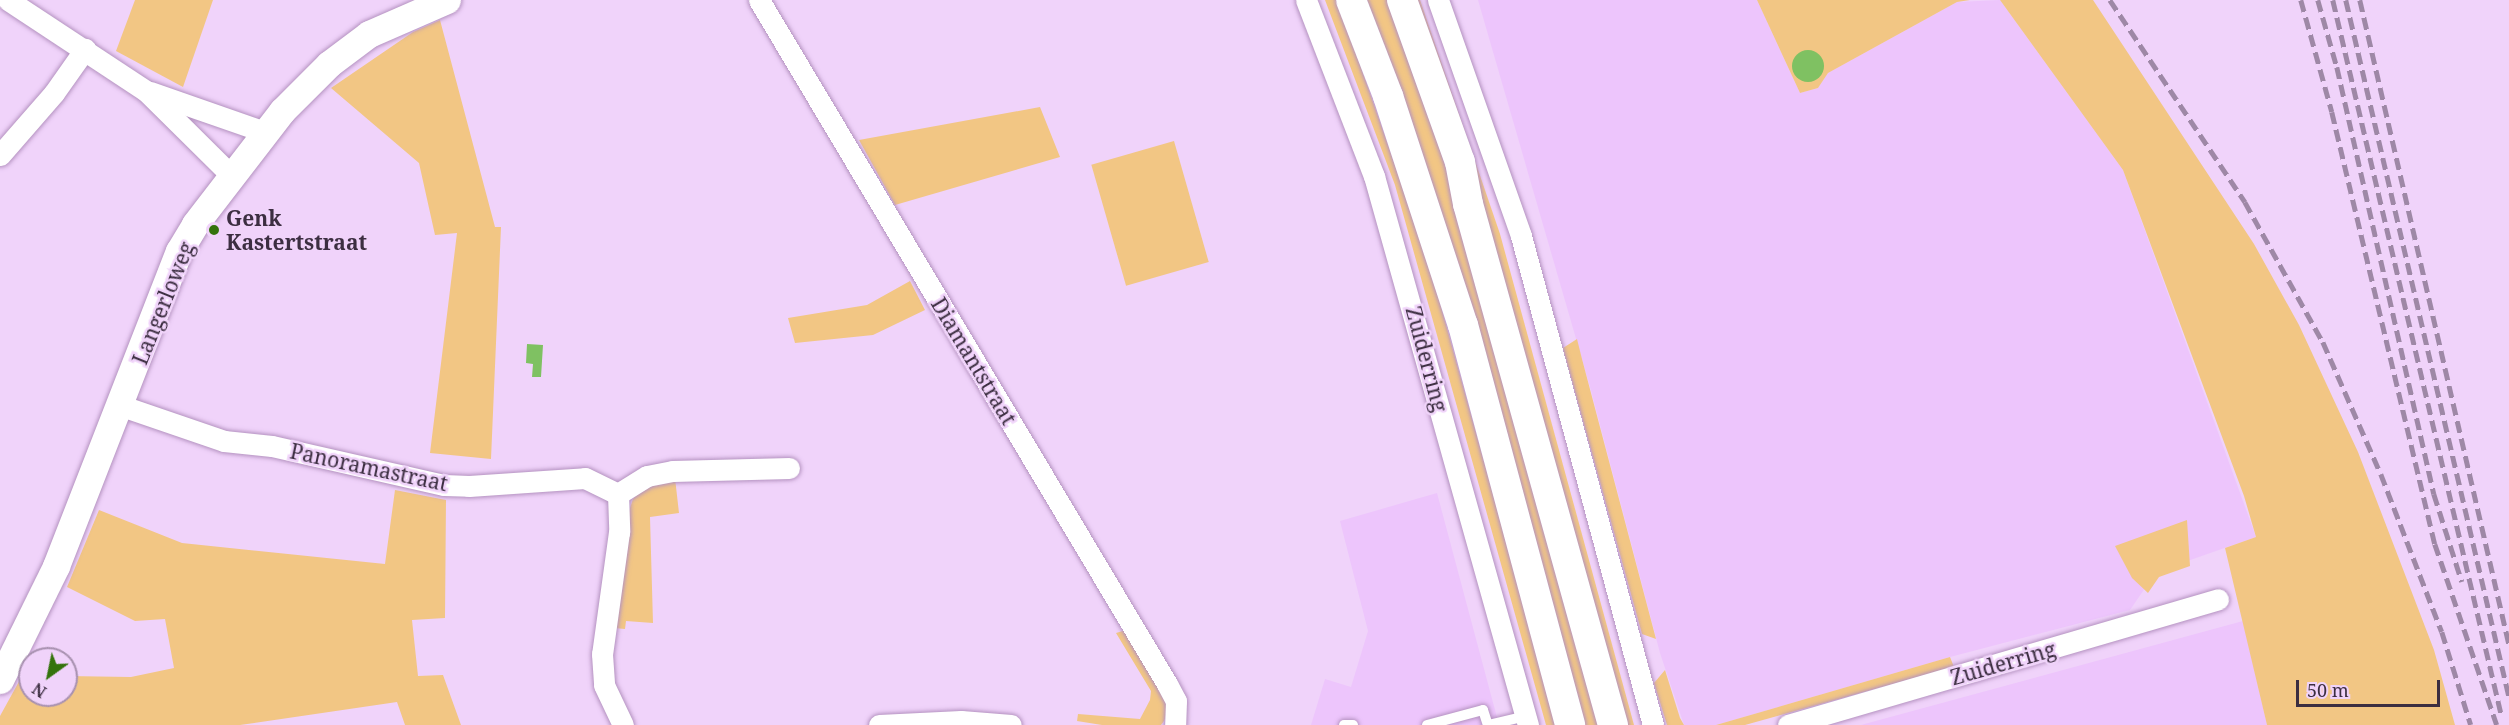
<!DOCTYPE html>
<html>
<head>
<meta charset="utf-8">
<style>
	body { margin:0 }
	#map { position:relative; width:2509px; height:725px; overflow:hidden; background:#f0d3fa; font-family:"Noto Serif",serif }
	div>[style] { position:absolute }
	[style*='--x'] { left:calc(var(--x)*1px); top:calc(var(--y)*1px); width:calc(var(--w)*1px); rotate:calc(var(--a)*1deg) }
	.built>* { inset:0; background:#edc5fc }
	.green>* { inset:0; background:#f2c684; transform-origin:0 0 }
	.water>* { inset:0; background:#7fc162 }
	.round { border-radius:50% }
	.roads { filter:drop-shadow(0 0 2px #b492c0) drop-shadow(0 0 2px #b492c0) }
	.service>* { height:10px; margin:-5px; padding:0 5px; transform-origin:5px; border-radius:5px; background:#fff }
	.minor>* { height:21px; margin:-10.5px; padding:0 10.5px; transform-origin:10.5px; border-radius:10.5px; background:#fff }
	.tertiary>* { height:27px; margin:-13.5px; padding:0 13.5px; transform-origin:13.5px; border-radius:13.5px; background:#fff }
	.secondary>* { height:30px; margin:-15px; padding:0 15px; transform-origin:15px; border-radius:15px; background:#fff }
	.rail>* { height:4.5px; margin-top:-2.25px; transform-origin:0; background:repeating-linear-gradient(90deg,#9e88a6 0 12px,transparent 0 18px) }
	.dots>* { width:16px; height:16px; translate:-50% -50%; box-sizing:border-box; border:3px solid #f0d3fa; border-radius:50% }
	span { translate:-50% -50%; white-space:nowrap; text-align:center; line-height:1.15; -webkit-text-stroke:5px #f0d3fa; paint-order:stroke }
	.poi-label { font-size:21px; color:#3c2e41; font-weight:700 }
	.left { translate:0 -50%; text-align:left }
	.street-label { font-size:21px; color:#3c2e41 }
	.north { position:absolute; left:18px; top:647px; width:60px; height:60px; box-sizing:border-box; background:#f0d3fa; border:2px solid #a891b0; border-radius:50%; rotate:213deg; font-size:16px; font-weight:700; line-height:24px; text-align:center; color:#3c2e41 }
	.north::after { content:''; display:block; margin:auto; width:21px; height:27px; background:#34730c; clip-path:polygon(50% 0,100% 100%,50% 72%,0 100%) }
	.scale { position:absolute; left:2296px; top:680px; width:144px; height:27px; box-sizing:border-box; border:3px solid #3c2e41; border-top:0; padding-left:8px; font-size:18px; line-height:21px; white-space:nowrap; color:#3c2e41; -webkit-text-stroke:4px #f0d3fa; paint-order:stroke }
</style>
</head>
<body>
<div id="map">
	<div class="built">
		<i style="clip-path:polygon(1478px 0,1757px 0,1800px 93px,1818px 88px,1828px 73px,1957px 2px,2000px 0,2123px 170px,2256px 537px,2156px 572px,2130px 610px,1950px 657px,1716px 725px,1684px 725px,1660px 653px,1590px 387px)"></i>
		<i style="clip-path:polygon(1437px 493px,1499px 725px,1311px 725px,1325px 679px,1351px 687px,1368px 631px,1340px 521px)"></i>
		<i style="clip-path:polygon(2243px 621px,2267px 725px,1861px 725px)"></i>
	</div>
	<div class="green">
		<i style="clip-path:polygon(135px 0,213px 0,183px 87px,116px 51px)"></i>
		<i style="clip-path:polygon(1325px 0,1336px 0,1343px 16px,1428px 260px,1557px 725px,1546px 725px,1395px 185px)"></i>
		<i style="clip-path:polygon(1364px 0,1395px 0,1457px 205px,1600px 725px,1582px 725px)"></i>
		<i style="clip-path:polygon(1408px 0,1420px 0,1500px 234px,1634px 725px,1624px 725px)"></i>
		<i style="clip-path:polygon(1757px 0,1970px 0,1957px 2px,1828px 73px,1818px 88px,1800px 93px)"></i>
		<i style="clip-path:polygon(2000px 0,2093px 0,2254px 244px,2299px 325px,2358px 452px,2434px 650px,2455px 725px,2267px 725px,2225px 548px,2256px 537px,2244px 496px,2123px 170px)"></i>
		<i style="clip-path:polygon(440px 20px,495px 227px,501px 227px,491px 459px,430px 453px,457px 233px,435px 235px,419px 163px,331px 88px,413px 32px)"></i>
		<i style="clip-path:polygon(1040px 107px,1060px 157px,895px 205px,859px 140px)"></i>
		<i style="left:1174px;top:141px;width:126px;height:86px;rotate:74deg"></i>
		<i style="clip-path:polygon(910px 281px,925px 310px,873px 335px,795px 343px,788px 318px,867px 305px)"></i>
		<i style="clip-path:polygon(1577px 339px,1582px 359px,1656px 639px,1642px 634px,1563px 348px)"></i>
		<i style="clip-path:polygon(675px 478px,679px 513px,650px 517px,653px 623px,626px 621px,625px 629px,614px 628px,628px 514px,633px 499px,643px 488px)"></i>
		<i style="clip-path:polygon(395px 490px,446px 500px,445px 618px,412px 620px,418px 676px,443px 675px,461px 725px,405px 725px,397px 702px,240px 725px,0 725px,0 716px,22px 676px,30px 676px,30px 695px,66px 695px,66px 676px,131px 677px,174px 668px,165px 619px,135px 621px,67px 587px,99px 510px,182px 543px,385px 564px)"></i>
		<i style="clip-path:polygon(2187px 520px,2190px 566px,2159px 577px,2148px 593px,2132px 578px,2115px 546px)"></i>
		<i style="clip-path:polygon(1126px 630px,1166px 698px,1168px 710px,1164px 721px,1161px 725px,1102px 725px,1077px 721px,1078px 714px,1140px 719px,1150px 700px,1151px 691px,1116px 633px)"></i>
		<i style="clip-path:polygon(1950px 657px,1954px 667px,1745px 725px,1716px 725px)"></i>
		<i style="clip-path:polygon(1665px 670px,1680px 718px,1684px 725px,1667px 725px,1654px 683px)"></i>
	</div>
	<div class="water">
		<i class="round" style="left:1792px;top:50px;width:32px;height:32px"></i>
		<i style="clip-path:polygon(527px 344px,543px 345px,541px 377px,532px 377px,533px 364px,526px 363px)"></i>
	</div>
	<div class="roads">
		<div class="service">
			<i style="--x:1344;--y:725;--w:9;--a:0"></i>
			<i style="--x:1427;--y:725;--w:58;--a:-15"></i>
			<i style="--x:1483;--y:710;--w:16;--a:72"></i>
			<i style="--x:1488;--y:725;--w:39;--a:-13"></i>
		</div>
		<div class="minor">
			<i style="--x:8;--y:0;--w:165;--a:33.4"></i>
			<i style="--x:146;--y:91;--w:121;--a:44.7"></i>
			<i style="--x:759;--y:0;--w:796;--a:59.18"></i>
			<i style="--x:1167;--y:684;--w:19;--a:62"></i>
			<i style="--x:1176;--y:701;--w:24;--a:92"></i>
			<i style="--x:1306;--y:0;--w:189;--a:68.9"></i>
			<i style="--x:1374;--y:176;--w:570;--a:74.33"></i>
			<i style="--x:1438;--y:0;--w:250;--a:70.6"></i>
			<i style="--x:1521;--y:236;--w:507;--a:74.89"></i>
			<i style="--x:150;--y:92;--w:122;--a:19.2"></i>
			<i style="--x:0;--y:155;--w:82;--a:-48.9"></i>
			<i style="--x:54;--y:93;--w:54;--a:-54.8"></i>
			<i style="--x:122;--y:406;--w:108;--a:18.9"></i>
			<i style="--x:224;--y:441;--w:48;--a:5.9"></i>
			<i style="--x:272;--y:446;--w:176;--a:12.8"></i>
			<i style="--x:444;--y:485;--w:25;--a:2"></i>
			<i style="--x:469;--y:486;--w:116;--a:-3.9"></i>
			<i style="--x:585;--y:478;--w:37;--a:26"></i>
			<i style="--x:618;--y:494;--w:38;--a:88"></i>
			<i style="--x:619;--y:532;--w:123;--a:97.9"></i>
			<i style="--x:602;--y:654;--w:31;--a:86"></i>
			<i style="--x:604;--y:685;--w:44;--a:64.6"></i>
			<i style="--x:618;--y:494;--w:34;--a:-32"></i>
			<i style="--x:647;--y:476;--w:26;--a:-11"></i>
			<i style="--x:673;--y:471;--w:116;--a:-1.5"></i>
			<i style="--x:879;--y:725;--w:82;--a:-2.8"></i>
			<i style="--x:961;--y:721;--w:50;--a:4.6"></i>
			<i style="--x:1788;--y:725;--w:448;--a:-16.3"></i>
		</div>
		<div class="tertiary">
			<i style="--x:0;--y:680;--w:127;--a:-63.8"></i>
			<i style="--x:56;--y:566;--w:338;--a:-68.7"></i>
			<i style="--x:179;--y:251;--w:31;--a:-59"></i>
			<i style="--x:195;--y:224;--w:143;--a:-52.4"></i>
			<i style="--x:282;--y:111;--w:66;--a:-45"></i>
			<i style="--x:329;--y:64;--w:50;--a:-36.9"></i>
			<i style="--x:369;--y:34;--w:85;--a:-23.6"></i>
		</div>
		<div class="secondary">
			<i style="--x:1351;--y:0;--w:103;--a:68.9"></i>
			<i style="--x:1388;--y:96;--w:241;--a:71.9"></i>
			<i style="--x:1463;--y:325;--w:414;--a:75"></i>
			<i style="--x:1402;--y:0;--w:172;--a:70.3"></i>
			<i style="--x:1460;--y:162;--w:43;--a:79.2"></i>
			<i style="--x:1468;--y:204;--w:541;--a:74.45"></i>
		</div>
	</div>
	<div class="rail">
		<i style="--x:2110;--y:0;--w:243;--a:56.2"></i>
		<i style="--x:2245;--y:202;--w:160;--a:60.9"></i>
		<i style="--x:2323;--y:342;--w:144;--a:66.3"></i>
		<i style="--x:2381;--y:474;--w:169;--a:68.9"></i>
		<i style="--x:2442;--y:632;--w:97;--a:72.7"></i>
		<i style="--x:2301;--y:0;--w:116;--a:74.5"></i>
		<i style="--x:2332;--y:112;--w:444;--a:76.6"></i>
		<i style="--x:2435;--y:544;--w:191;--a:71.1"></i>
		<i style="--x:2318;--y:0;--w:70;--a:74.2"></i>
		<i style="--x:2337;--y:67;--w:438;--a:77.2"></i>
		<i style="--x:2434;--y:494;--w:92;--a:72.3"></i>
		<i style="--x:2333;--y:0;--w:733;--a:76.74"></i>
		<i style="--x:2346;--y:0;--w:715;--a:76.82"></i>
		<i style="--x:2360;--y:0;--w:661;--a:76.97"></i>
	</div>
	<div class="dots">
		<i style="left:214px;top:230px;background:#34730c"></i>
	</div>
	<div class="poi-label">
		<span class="left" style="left:226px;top:230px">Genk<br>Kastertstraat</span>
	</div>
	<div class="street-label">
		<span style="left:163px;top:303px;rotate:-68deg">Langerloweg</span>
		<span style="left:1427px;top:359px;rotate:75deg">Zuiderring</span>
		<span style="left:974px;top:361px;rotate:59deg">Diamantstraat</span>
		<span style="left:369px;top:467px;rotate:12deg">Panoramastraat</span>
		<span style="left:2003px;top:663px;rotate:-16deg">Zuiderring</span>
	</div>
	<div class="north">N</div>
	<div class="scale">50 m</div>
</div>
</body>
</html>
